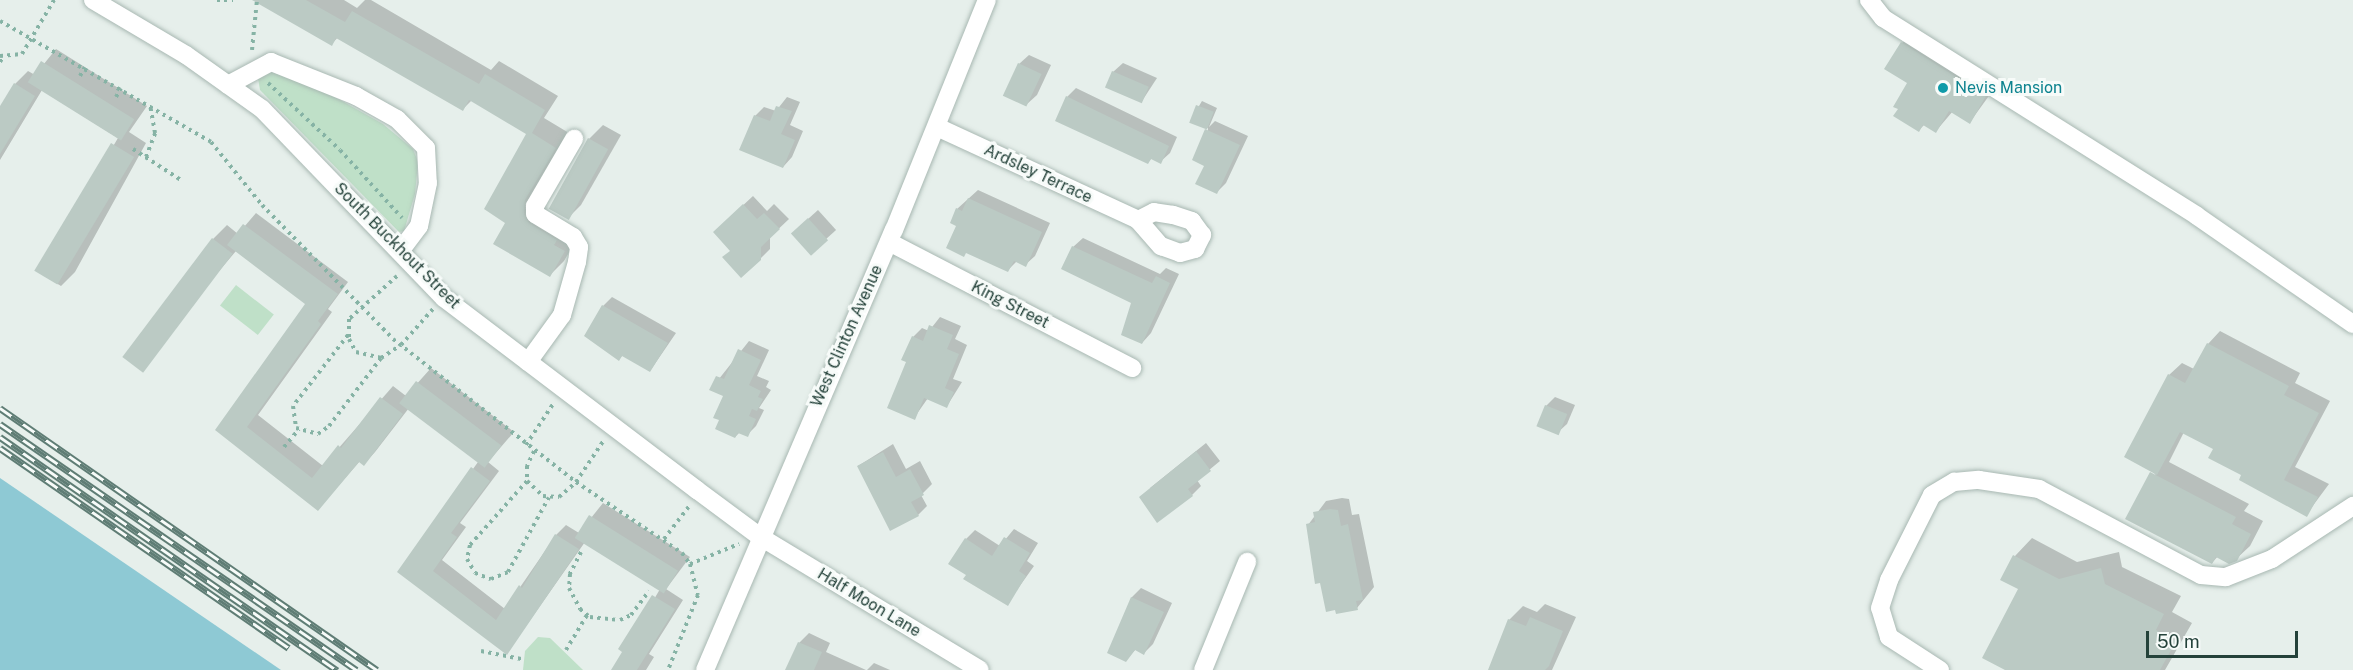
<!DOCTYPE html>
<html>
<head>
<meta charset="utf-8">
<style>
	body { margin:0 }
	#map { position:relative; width:2353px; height:670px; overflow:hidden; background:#e6efeb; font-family:"Public Sans",sans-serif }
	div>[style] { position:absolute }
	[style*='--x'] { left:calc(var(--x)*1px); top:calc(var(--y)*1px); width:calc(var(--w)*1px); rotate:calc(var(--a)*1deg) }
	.green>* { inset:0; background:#bfe0c8; transform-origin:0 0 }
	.water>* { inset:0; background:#8ec9d4 }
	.shadow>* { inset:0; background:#0003; transform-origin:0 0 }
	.building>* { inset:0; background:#bbcac4; transform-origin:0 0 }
	.path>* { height:4px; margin-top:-2px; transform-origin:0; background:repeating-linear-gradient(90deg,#86b3a5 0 3px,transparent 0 7.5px) }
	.roads { filter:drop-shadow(0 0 2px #a8b8b2) drop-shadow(0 0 2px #a8b8b2) }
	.minor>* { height:18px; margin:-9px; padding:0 9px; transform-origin:9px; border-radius:9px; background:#fff }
	.rail>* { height:7px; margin-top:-3.5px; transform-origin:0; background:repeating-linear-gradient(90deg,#f7fbf9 0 14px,#5f7d75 0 28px); box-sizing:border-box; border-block:2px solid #5f7d75 }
	.dots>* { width:16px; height:16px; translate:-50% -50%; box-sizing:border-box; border:3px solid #f7fbf9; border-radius:50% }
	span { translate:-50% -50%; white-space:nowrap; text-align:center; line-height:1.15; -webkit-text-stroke:6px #f7fbf9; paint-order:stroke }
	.culture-label { font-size:16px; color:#0d838f }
	.left { translate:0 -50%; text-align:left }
	.street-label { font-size:16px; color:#24423a }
	.scale { position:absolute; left:2146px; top:631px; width:152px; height:27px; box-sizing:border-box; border:3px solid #24423a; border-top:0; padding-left:8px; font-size:18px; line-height:21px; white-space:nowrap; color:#24423a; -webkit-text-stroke:4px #f7fbf9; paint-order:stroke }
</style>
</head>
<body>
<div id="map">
	<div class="green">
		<i style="clip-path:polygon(267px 71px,310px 83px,383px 124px,413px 149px,418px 162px,415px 194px,404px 231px,399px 232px,260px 90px,258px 78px)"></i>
		<i style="left:236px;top:285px;width:48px;height:26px;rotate:38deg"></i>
		<i style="clip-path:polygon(538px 637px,550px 638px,583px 670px,523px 670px,525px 651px)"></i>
	</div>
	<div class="water">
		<i style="clip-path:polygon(0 478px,281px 670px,0 670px)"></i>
	</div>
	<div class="shadow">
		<i style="clip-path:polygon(271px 0,344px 0,357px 8px,365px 0,371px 0,491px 70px,499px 61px,558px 96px,544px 118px,569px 133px,542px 210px,578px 237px,564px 261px,550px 275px,507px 222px,528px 134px,472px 100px,463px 109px,338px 37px,332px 44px)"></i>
		<i style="clip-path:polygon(1915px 30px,1999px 82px,1970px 122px,1953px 111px,1936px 131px,1925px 124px,1919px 130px,1902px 43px)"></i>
		<i style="clip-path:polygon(56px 49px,147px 106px,129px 132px,146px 143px,75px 272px,61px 286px,38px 272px,118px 138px,42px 90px,0 160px,0 109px,15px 84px,28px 71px,35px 75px)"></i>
		<i style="clip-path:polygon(1029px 55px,1051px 65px,1037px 95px,1027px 104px,1019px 64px)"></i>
		<i style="clip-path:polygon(1123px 63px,1157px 78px,1142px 101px,1113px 72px)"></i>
		<i style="clip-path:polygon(1076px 88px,1177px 137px,1170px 153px,1160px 162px,1152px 158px,1148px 162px,1067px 97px)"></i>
		<i style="clip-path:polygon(787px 97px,800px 102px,790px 125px,803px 131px,792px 157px,783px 167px,755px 116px,764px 107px,776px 111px)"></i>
		<i style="clip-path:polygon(1202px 101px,1217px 108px,1209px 127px,1215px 121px,1248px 136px,1226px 183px,1217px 192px,1206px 165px,1208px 128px,1190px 121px)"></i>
		<i style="clip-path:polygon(603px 125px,621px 135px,581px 205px,567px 219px,589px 139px)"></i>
		<i style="clip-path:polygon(978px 190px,1050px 223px,1035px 256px,1025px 265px,1017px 261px,1008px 270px,958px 225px,957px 209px)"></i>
		<i style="clip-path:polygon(753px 196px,767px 211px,774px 204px,789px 219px,770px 237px,770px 249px,760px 259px,731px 250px,724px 223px)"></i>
		<i style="left:818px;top:210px;width:27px;height:35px;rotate:48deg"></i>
		<i style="clip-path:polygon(256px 213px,348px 282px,328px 309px,332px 312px,258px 415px,323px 466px,393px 386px,406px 396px,431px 368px,514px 432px,488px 462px,499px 471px,460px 523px,466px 527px,442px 560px,505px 609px,556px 535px,566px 525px,579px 533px,603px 503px,690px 557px,666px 589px,683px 600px,649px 654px,654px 657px,646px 670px,613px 670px,660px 589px,585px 542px,507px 653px,399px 572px,478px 462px,409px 408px,375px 452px,364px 464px,360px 461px,318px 509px,217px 429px,307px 304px,236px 251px,138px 367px,213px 239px,227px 225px,238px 234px)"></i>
		<i style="clip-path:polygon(1083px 238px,1160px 274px,1166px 268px,1179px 274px,1151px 333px,1142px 343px,1132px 302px,1073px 247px)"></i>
		<i style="clip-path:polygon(612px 297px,676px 333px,650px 371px,623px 355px,619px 359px,603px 306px)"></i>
		<i style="clip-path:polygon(940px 317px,961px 326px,955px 339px,967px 345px,953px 379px,962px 382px,947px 406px,928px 398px,914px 418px,908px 361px,913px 337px,922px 328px,929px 331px)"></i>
		<i style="clip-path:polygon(2220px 331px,2300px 373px,2295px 383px,2330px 401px,2295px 467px,2329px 484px,2306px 515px,2243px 475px,2215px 448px,2184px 432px,2169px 462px,2249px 504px,2244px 511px,2263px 521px,2250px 546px,2236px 559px,2218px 556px,2212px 563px,2153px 471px,2126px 457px,2169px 375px,2182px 363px,2194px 369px,2208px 344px)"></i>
		<i style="clip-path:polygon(749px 341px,769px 350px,757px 376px,769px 381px,766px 387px,771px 390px,759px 408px,764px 410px,756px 426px,747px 435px,740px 432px,735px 437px,725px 395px,711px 389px)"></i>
		<i style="clip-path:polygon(1555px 397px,1575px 405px,1567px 424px,1557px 433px,1546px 406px)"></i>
		<i style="clip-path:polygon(1206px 443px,1220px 461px,1197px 480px,1201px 486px,1192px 495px,1158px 520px,1150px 488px)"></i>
		<i style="clip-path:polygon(893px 444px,906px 469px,920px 461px,932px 484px,921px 495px,927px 506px,918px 515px,858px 466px)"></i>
		<i style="clip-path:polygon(1342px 498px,1349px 499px,1352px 515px,1359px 514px,1374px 587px,1357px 608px,1308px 525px,1326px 501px)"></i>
		<i style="clip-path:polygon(1014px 529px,1038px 543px,1027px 561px,1034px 566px,1007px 604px,968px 575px,966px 539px,975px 530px,1000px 546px)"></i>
		<i style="clip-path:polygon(2032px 538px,2077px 562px,2119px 552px,2122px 567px,2181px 596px,2172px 612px,2192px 623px,2165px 670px,2008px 670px,2020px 588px,2015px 556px)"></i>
		<i style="clip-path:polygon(1141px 588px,1172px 603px,1153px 644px,1144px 653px,1136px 649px,1126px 660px,1109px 652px,1132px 597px)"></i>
		<i style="clip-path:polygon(1545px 604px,1576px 617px,1552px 670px,1500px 670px,1509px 620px,1523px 606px,1537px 612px)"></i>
		<i style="clip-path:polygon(809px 633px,830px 643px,826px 652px,866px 670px,787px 670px,799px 643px)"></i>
		<i style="clip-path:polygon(874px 663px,890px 670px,867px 670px)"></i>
	</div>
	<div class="building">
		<i style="clip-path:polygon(252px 0,306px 0,345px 22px,352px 11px,479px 84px,485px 74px,545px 110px,532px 133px,556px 148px,525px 200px,524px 214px,529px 223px,557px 240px,554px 245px,565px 251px,550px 277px,493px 244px,505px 223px,484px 209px,526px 134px,469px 100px,463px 111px,336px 38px,332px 46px)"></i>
		<i style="clip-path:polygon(1901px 42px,1986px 96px,1970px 124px,1949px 111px,1936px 133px,1923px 125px,1919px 132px,1893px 116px,1898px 109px,1893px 107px,1907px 83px,1884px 69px)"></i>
		<i style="left:41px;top:61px;width:110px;height:25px;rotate:32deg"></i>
		<i style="left:1018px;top:63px;width:26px;height:36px;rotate:25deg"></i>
		<i style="left:1112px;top:71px;width:40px;height:18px;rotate:23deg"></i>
		<i style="clip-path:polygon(14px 83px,35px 96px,0 154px,0 106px)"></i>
		<i style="clip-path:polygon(1066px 96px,1169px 146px,1161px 164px,1151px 159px,1148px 164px,1055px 121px)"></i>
		<i style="left:1196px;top:105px;width:19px;height:19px;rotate:21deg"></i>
		<i style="clip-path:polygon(776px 106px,792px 111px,781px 134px,795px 140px,783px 168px,739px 150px,754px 115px,770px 121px)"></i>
		<i style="clip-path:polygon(1205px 129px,1240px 145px,1217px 194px,1195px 184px,1204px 166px,1192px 160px)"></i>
		<i style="left:588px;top:138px;width:23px;height:81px;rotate:29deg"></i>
		<i style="left:111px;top:143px;width:27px;height:149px;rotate:31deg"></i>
		<i style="clip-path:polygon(968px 198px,1042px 232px,1026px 267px,1014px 261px,1008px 272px,966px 253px,964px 257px,946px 248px,956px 226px,950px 223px,956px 208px,962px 211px)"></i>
		<i style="clip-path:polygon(743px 204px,757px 219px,764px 213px,780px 229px,761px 247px,761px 260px,741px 278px,722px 257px,730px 251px,713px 232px)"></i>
		<i style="left:808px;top:218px;width:30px;height:23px;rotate:48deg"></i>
		<i style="clip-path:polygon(243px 224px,338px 294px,318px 321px,321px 324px,247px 427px,312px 478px,338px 445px,341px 448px,380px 397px,403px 414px,364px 466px,359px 462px,318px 511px,215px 430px,305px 304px,227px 245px)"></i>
		<i style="left:212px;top:238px;width:26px;height:149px;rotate:37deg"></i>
		<i style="clip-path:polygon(1072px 246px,1152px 283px,1156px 276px,1170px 283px,1142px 344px,1121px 335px,1131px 303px,1061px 269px)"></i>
		<i style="clip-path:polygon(602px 305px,668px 343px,650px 372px,622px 356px,619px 361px,584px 336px)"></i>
		<i style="clip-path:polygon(929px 325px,953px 335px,947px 349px,959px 354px,945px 388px,954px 392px,947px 408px,924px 398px,915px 420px,887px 408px,906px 362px,901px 360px,912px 336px,923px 341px)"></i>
		<i style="clip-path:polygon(2207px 343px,2289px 386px,2284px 395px,2319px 413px,2284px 480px,2318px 497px,2307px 517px,2239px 480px,2241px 475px,2208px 458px,2213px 449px,2180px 432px,2157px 475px,2124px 457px,2168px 374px,2185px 383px)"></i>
		<i style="clip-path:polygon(738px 349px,761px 360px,749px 385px,761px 391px,758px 397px,763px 399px,757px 411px,752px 409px,749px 416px,756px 419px,748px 437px,738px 433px,735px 438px,715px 429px,719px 420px,713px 418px,723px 396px,709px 390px,716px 376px,724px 379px)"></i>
		<i style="left:416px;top:381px;width:107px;height:28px;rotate:37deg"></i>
		<i style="left:1545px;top:405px;width:24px;height:23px;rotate:22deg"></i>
		<i style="clip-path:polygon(1196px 451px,1211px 471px,1188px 489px,1193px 496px,1157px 523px,1139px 497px)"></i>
		<i style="clip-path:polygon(883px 452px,896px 477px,910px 469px,924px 495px,911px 502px,919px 516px,890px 531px,857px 466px)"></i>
		<i style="clip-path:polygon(471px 467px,490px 481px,451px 533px,457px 537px,433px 571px,496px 620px,519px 585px,522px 588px,555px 534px,579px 549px,507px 655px,397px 572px)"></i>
		<i style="clip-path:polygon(2150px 472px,2236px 517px,2232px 524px,2251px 534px,2237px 561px,2229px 564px,2216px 557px,2212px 564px,2125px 519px)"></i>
		<i style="clip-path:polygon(1330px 509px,1338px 510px,1341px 526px,1348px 524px,1363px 600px,1356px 601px,1358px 610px,1336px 614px,1335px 610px,1326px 612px,1320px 583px,1315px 584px,1306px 524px,1315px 522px,1313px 512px)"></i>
		<i style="left:589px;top:515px;width:105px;height:27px;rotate:32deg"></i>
		<i style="clip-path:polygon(1004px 537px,1030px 553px,1019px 571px,1026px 576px,1008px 606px,963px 579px,966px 575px,948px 564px,965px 538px,992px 556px)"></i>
		<i style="clip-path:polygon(2013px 555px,2059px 579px,2101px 568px,2105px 584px,2164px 614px,2156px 630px,2176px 641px,2160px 670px,2005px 670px,1982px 658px,2018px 589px,2000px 580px)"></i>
		<i style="clip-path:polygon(652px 595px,675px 609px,637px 670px,611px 670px,622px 652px,618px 649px)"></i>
		<i style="clip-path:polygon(1131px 597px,1164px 612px,1144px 655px,1135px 650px,1126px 662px,1107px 653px)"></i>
		<i style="clip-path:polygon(1530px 617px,1563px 631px,1549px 666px,1545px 670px,1488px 670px,1508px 619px,1526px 626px)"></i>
		<i style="clip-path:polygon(798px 642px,822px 652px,814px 670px,785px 670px)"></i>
	</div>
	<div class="path">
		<i style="--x:217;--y:0;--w:16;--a:0"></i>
		<i style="--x:0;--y:21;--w:243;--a:29.8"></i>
		<i style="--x:211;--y:142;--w:81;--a:51"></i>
		<i style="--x:262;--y:205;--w:187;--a:45.6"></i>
		<i style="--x:393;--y:339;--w:232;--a:38"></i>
		<i style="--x:576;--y:482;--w:128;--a:33.8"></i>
		<i style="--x:682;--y:553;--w:14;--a:54"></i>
		<i style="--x:690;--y:564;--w:32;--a:76"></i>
		<i style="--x:698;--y:595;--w:81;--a:111.8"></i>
		<i style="--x:252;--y:50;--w:50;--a:-84.3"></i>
		<i style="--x:0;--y:56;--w:22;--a:-5"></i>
		<i style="--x:22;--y:54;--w:63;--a:-59.3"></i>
		<i style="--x:0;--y:62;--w:6;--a:-59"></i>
		<i style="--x:80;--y:76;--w:10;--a:-61"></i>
		<i style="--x:268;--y:83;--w:98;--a:42.9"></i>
		<i style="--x:340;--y:150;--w:92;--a:47.6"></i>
		<i style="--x:116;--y:97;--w:10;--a:-61"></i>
		<i style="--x:133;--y:149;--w:57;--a:32.9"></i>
		<i style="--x:146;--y:157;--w:26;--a:-69"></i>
		<i style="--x:155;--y:133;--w:27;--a:-100"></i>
		<i style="--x:397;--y:276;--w:64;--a:138.1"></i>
		<i style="--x:349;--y:319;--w:20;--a:90"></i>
		<i style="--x:349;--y:339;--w:15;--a:62"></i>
		<i style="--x:356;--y:352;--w:26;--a:13"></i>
		<i style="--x:381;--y:358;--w:24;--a:-33"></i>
		<i style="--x:401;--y:345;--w:48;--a:-48.4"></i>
		<i style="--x:348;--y:335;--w:90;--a:127.8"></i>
		<i style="--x:293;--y:406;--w:22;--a:82"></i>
		<i style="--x:296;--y:428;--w:23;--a:15"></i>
		<i style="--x:318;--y:434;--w:14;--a:-36"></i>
		<i style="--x:329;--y:426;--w:86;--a:-52.6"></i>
		<i style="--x:526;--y:445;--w:49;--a:-56.6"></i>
		<i style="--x:284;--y:447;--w:23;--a:-50"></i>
		<i style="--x:534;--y:451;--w:17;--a:115"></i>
		<i style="--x:527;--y:466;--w:15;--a:90"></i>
		<i style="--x:527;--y:481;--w:22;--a:43"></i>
		<i style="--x:543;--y:496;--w:16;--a:4"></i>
		<i style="--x:559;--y:497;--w:23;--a:-41"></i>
		<i style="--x:576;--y:482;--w:50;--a:-56.3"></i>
		<i style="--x:527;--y:481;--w:86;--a:131.7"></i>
		<i style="--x:470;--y:545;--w:14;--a:102"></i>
		<i style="--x:467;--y:559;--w:16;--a:60"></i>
		<i style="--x:475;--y:573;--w:17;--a:21"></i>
		<i style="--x:491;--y:579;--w:18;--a:-22"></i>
		<i style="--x:508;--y:572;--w:85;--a:-61.3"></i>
		<i style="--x:664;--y:539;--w:43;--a:-52.6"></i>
		<i style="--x:581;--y:552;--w:25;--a:117"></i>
		<i style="--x:570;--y:574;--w:14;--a:94"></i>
		<i style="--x:569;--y:588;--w:24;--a:62"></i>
		<i style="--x:580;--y:609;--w:13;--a:39"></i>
		<i style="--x:590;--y:617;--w:30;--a:6"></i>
		<i style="--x:620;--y:620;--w:12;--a:-24"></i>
		<i style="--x:631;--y:615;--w:30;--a:-53"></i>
		<i style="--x:690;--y:564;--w:53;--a:-22.2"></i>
		<i style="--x:566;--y:650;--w:41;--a:-59"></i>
		<i style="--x:481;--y:651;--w:41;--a:11.3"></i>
	</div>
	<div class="roads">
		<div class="minor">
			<i style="--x:93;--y:0;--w:108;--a:30.6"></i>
			<i style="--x:186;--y:55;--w:93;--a:35.4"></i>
			<i style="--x:262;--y:109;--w:262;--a:46.1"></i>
			<i style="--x:444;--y:298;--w:318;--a:37.2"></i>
			<i style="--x:697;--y:490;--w:77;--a:36.6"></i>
			<i style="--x:759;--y:536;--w:258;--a:31.2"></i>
			<i style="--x:1869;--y:0;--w:23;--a:52"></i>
			<i style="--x:1883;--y:18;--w:371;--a:32.2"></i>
			<i style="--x:2197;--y:216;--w:190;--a:34.7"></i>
			<i style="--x:228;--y:85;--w:49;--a:-28.1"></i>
			<i style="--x:271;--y:62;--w:92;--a:21.8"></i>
			<i style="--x:356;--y:96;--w:47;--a:29.3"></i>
			<i style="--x:397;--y:119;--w:41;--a:45"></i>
			<i style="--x:426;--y:148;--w:35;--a:87"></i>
			<i style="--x:428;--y:183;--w:44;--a:101.8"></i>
			<i style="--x:419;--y:226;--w:30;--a:127"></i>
			<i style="--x:937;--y:127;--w:221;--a:24.8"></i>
			<i style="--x:1138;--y:220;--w:35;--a:49"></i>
			<i style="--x:1161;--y:246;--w:20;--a:20"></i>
			<i style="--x:1180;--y:253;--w:16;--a:-15"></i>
			<i style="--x:1195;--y:249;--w:16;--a:-63"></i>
			<i style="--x:1202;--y:235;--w:17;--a:-126"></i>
			<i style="--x:1192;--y:221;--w:20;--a:-162"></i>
			<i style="--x:1173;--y:215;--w:19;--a:-171"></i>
			<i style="--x:1154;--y:212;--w:18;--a:153"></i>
			<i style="--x:889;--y:242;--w:274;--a:27.4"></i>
			<i style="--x:528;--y:362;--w:58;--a:-54.1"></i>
			<i style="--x:562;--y:315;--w:55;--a:-74.2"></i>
			<i style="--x:577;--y:262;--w:15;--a:-82"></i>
			<i style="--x:579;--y:247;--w:12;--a:-121"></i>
			<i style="--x:573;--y:237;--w:44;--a:-148.8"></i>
			<i style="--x:535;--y:214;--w:8;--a:-90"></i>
			<i style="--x:535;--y:206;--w:78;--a:-59.8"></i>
			<i style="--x:705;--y:670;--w:479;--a:-66.8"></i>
			<i style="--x:894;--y:230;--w:248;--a:-68"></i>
			<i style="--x:1203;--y:670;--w:117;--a:-67.8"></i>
			<i style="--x:1940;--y:670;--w:61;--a:-147.1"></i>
			<i style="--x:1889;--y:637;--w:30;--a:-107"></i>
			<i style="--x:1880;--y:608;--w:29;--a:-72"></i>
			<i style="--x:1889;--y:580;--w:95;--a:-63.2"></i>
			<i style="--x:1932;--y:495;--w:26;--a:-31"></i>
			<i style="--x:1954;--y:482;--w:25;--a:-5"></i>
			<i style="--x:1979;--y:480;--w:61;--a:8.5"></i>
			<i style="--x:2039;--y:489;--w:183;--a:28"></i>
			<i style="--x:2201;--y:575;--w:25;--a:5"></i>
			<i style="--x:2226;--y:577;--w:49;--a:-21.4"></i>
			<i style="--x:2272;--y:559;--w:97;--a:-33.2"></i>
		</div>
	</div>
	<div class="rail">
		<i style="--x:0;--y:408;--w:459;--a:34.8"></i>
		<i style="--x:0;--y:424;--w:433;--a:34.6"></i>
		<i style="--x:0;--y:437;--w:410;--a:34.7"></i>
		<i style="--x:0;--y:448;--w:351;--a:34.7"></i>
	</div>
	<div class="dots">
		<i style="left:1943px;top:88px;background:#0f9aa8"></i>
	</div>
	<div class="culture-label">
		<span class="left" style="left:1955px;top:88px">Nevis Mansion</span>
	</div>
	<div class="street-label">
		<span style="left:1038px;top:174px;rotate:25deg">Ardsley Terrace</span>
		<span style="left:397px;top:246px;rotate:45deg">South Buckhout Street</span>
		<span style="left:1010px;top:305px;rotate:27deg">King Street</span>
		<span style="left:847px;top:336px;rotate:-66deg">West Clinton Avenue</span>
		<span style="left:869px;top:603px;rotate:31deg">Half Moon Lane</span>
	</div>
	<div class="scale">50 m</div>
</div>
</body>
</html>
